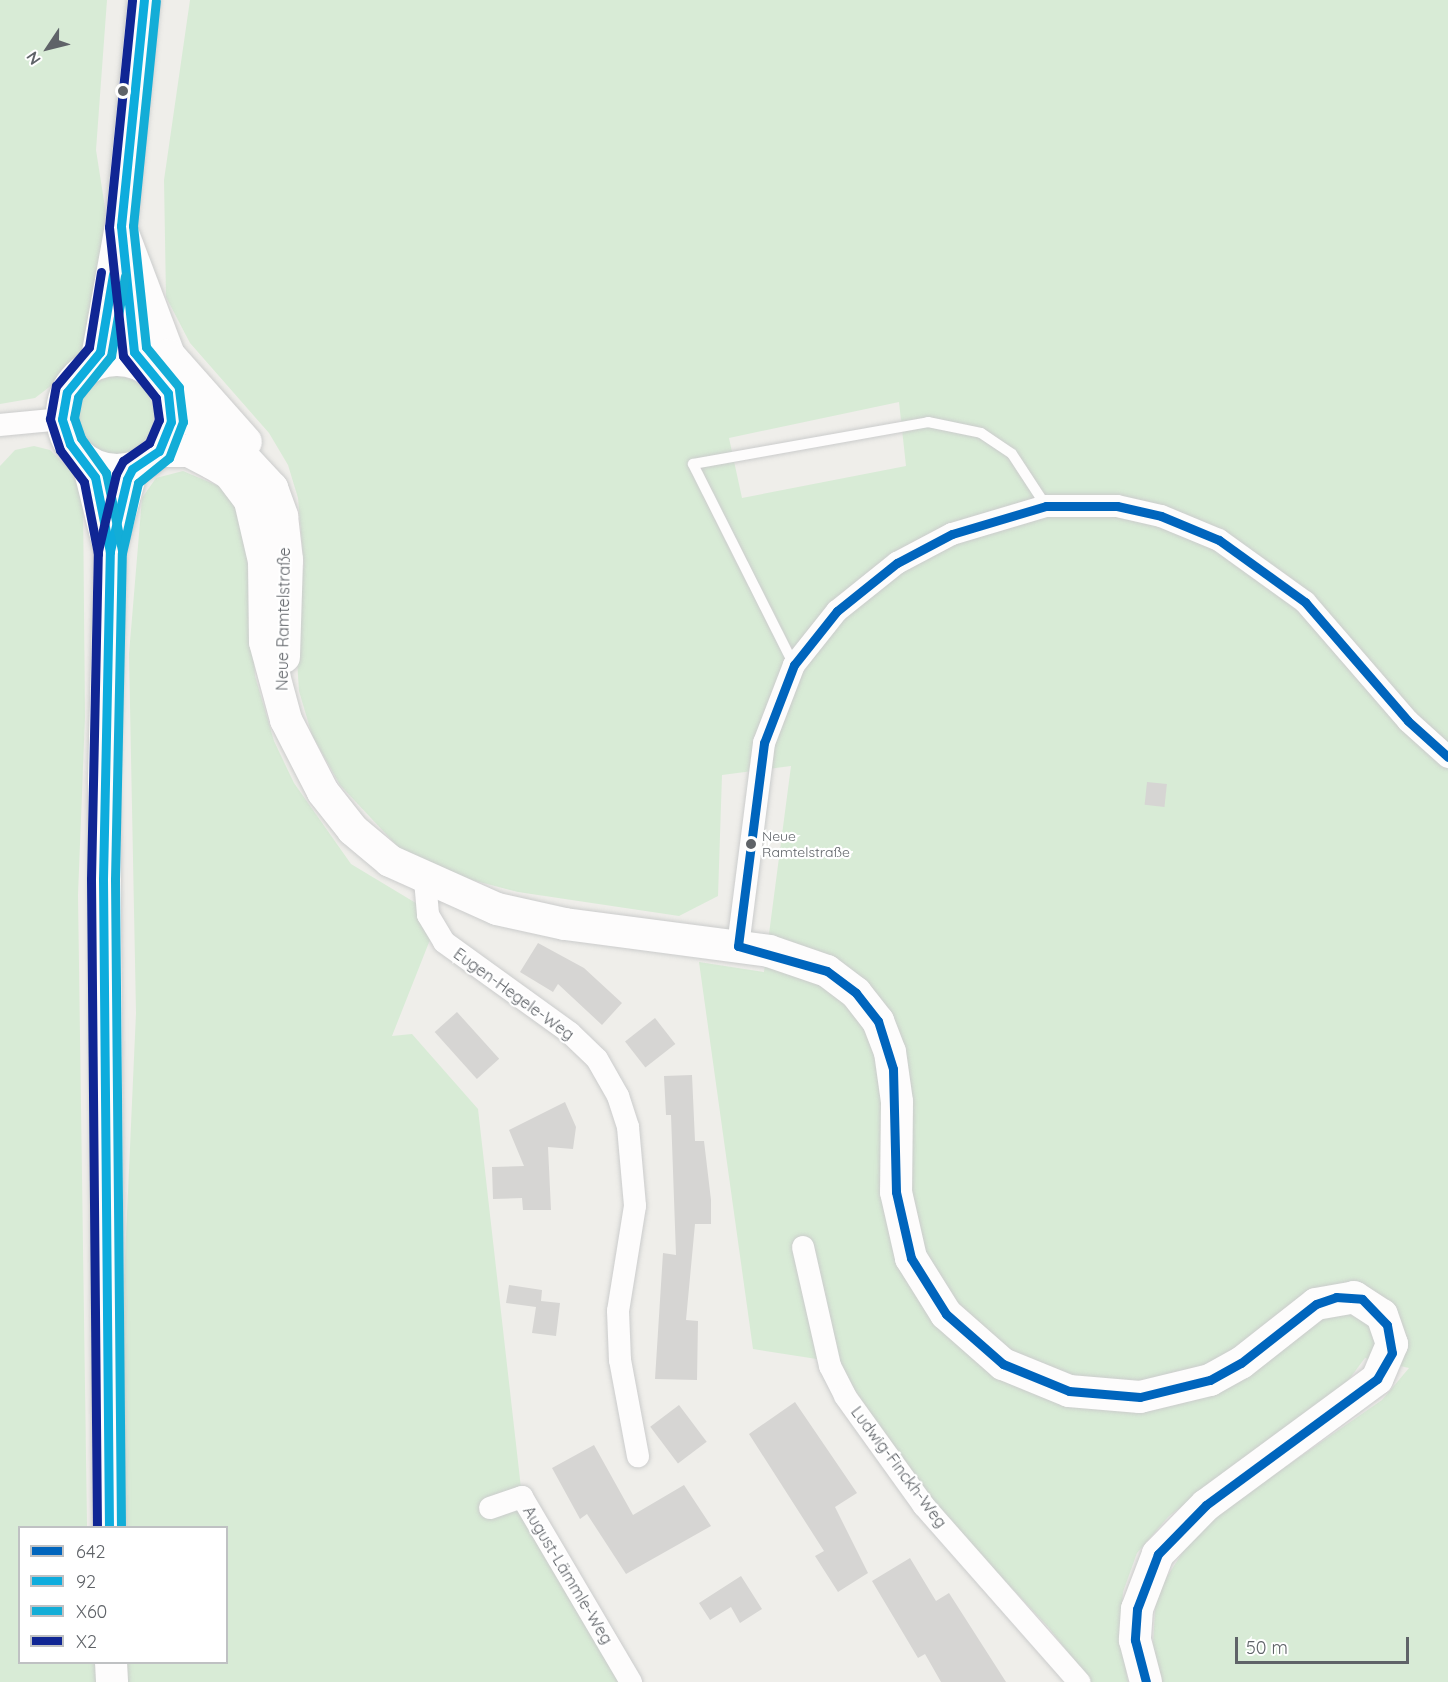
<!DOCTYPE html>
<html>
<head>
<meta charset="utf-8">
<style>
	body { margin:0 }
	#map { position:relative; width:1448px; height:1682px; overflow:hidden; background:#efeeea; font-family:Quicksand,sans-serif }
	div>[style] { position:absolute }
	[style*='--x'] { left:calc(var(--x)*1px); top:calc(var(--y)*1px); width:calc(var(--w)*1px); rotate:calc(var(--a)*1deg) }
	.green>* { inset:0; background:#d8ebd6 }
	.round { border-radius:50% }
	.building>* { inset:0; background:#d6d5d3; transform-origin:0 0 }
	.roads { filter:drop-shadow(0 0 2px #cbcccc) drop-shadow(0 0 2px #cbcccc) }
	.service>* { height:10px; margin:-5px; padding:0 5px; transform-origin:5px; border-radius:5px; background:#fdfcfc }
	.minor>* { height:22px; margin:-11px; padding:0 11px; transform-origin:11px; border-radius:11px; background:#fdfcfc }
	.secondary>* { height:32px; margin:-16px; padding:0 16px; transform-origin:16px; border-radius:16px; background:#fdfcfc }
	.secondary>.ring { margin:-16px; padding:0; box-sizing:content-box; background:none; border:32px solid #fdfcfc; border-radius:50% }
	.bus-1>* { height:9px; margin:-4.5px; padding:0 4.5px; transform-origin:4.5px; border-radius:4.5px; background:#0065bd }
	.bus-2>* { height:9px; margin:-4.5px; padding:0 4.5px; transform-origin:4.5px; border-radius:4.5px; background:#0eacdd }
	.bus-3>* { height:9px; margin:-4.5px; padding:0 4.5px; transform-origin:4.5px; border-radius:4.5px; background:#13add7 }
	.bus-4>* { height:9px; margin:-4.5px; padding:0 4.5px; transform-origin:4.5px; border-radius:4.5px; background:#102694 }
	.dots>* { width:16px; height:16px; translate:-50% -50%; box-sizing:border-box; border:3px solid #fff; border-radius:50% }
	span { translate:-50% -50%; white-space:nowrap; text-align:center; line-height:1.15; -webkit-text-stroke:4.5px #fff; paint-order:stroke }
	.bus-label { font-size:14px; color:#5f6368 }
	.left { translate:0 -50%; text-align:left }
	.street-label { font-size:16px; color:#5f6368 }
	.legend { position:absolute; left:18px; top:1526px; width:210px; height:138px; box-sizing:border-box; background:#fff; border:2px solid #bfc1c3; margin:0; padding:8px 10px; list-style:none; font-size:18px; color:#5f6368 }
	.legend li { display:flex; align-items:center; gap:12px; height:30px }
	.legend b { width:30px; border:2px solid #bfc1c3 }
	.north { position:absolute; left:18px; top:18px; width:60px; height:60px; -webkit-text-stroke:4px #fff; paint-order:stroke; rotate:235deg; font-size:16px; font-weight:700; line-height:24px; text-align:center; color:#5f6368 }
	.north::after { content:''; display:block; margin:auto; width:21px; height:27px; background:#5f6368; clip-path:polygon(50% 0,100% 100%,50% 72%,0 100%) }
	.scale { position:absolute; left:1235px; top:1637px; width:174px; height:27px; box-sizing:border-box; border:3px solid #5f6368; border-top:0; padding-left:8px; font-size:18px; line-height:21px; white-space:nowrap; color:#5f6368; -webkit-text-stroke:4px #fff; paint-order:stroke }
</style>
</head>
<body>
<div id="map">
	<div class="green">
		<i style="clip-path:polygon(0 0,107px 0,96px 150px,106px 214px,95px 322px,89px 346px,52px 385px,35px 398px,0 404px)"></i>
		<i style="clip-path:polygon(evenodd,190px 0,1448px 0,1448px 1682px,1162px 1682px,1153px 1645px,1156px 1594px,1186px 1547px,1220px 1512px,1382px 1400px,1409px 1368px,1365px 1358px,1344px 1386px,1169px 1516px,1137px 1553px,1123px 1592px,1120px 1633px,1128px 1682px,1091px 1682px,1049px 1628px,927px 1497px,836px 1362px,753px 1349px,699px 962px,764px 972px,791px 766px,722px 775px,718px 896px,679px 916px,518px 892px,453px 875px,400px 849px,340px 785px,312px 735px,299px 691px,294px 613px,304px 566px,298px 498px,288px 465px,269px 433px,190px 343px,166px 297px,164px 180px,190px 0,899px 402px,906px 466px,742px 498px,729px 438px,899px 402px)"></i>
		<i class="round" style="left:76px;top:376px;width:78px;height:78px"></i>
		<i style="clip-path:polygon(34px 446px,50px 450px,71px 471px,83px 498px,85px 717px,78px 895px,87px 1527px,20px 1528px,20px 1662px,97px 1663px,97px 1682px,0 1682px,0 466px,15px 450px)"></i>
		<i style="clip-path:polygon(183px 471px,221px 487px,240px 515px,246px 542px,255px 676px,274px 741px,294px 783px,351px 864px,439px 917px,392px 1036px,412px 1034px,478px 1109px,522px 1497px,631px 1682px,116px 1682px,114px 1663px,226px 1662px,226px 1528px,113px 1528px,136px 1013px,129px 654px,142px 498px,156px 478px)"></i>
	</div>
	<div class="building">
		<i style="left:1147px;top:782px;width:20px;height:23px;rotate:6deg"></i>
		<i style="clip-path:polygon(538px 943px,584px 968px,622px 1003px,602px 1025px,558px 984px,553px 992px,520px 972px)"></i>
		<i style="left:457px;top:1012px;width:63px;height:30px;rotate:48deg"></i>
		<i style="left:655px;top:1018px;width:33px;height:38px;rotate:52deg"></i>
		<i style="clip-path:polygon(692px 1075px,695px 1141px,704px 1141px,711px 1200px,711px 1224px,695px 1224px,686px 1320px,698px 1321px,697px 1380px,655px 1379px,663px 1253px,676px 1255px,671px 1115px,666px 1115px,664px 1076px)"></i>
		<i style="clip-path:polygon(565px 1102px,576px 1127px,573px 1149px,548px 1147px,551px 1210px,523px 1210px,522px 1198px,493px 1199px,492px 1167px,524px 1166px,509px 1130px)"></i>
		<i style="clip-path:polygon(509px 1285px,542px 1290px,541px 1301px,560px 1303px,556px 1336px,532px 1333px,536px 1307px,506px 1303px)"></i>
		<i style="clip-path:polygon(795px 1402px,857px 1493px,835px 1507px,868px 1573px,838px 1592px,815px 1556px,824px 1551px,749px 1434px)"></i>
		<i style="left:679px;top:1405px;width:46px;height:36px;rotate:53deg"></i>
		<i style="clip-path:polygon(594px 1445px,633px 1515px,684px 1485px,711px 1526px,626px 1574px,587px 1514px,580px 1519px,552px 1468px)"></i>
		<i style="clip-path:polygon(910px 1558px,936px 1601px,949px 1593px,1006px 1682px,941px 1682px,925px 1654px,918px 1658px,872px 1581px)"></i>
		<i style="clip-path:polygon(741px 1576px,762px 1609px,740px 1623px,731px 1607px,710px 1620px,699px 1603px)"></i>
	</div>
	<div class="roads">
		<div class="service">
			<i style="--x:794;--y:665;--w:225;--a:-116.7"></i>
			<i style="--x:693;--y:464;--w:239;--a:-10.1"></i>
			<i style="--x:928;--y:422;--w:54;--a:11.7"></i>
			<i style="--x:981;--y:433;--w:37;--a:34"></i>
			<i style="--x:1012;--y:454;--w:62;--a:56.8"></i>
		</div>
		<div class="minor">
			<i style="--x:0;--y:425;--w:62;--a:-5.5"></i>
			<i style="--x:425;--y:880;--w:35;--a:85"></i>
			<i style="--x:428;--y:915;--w:31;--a:59"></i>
			<i style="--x:444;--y:942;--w:155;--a:35.8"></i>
			<i style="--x:570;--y:1033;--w:37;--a:44"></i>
			<i style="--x:597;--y:1059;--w:43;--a:60.4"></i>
			<i style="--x:618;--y:1096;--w:33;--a:72"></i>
			<i style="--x:628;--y:1127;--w:79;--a:84.9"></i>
			<i style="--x:635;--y:1206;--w:106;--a:99.2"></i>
			<i style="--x:618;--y:1311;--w:49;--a:87.7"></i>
			<i style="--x:620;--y:1360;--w:98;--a:79.4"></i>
			<i style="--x:738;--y:946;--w:205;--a:-82.7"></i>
			<i style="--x:764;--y:743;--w:84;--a:-69"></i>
			<i style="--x:794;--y:665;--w:69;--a:-51.5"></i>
			<i style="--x:837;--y:611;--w:77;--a:-38.7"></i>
			<i style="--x:897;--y:563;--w:62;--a:-27.8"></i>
			<i style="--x:952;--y:534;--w:98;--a:-16.6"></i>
			<i style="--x:1046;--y:506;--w:71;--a:0"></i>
			<i style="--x:1117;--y:506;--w:45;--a:12.8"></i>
			<i style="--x:1161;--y:516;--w:63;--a:22.5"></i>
			<i style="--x:1219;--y:540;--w:106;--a:35.8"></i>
			<i style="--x:1305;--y:602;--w:157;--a:49.1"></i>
			<i style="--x:1408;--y:721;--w:54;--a:42"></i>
			<i style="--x:803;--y:1247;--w:122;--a:77.2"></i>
			<i style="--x:830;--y:1366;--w:34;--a:63"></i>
			<i style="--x:845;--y:1396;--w:135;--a:54.3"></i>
			<i style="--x:924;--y:1506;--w:235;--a:48.6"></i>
			<i style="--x:490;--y:1508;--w:34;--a:-19"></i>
			<i style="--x:522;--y:1497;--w:215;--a:59.5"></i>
		</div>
		<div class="secondary">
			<i style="--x:121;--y:228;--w:136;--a:69.3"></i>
			<i style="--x:169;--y:355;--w:116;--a:48.5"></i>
			<i style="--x:126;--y:278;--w:74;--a:83.8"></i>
			<i style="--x:134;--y:352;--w:15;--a:62"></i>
			<i class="ring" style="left:62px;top:360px;width:78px;height:78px"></i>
			<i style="--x:96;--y:363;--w:139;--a:-79.7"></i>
			<i style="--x:121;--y:226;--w:227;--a:-84.2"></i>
			<i style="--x:171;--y:407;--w:69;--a:31.4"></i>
			<i style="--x:230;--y:443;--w:62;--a:47"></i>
			<i style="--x:272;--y:488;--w:30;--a:70"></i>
			<i style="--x:282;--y:516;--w:44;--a:83.5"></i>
			<i style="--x:287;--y:560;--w:97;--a:91.8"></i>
			<i style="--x:159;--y:451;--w:30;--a:0"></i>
			<i style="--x:189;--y:451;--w:26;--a:28"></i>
			<i style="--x:212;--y:463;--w:21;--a:31"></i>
			<i style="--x:230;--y:474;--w:34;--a:53"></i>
			<i style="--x:250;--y:501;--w:62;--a:76.9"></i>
			<i style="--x:264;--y:561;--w:81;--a:89.3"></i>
			<i style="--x:265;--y:642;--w:81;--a:74.9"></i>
			<i style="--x:286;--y:720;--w:81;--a:62.8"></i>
			<i style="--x:323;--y:792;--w:48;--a:51.7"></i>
			<i style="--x:353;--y:830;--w:48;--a:40"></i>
			<i style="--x:390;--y:861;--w:117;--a:24.2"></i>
			<i style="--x:497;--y:909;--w:70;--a:12.4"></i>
			<i style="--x:565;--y:924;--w:206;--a:7.5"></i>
			<i style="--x:769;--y:951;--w:61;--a:19"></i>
			<i style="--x:827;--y:971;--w:36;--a:37"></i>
			<i style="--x:856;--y:993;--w:36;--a:52"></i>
			<i style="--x:878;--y:1021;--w:33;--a:69"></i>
			<i style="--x:890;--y:1052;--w:50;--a:82"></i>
			<i style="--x:897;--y:1102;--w:90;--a:90.6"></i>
			<i style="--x:896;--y:1192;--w:68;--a:77.2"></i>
			<i style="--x:911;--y:1258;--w:66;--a:58"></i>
			<i style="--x:946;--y:1314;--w:76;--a:41.3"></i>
			<i style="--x:1003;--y:1364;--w:71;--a:22.2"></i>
			<i style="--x:1069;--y:1391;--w:71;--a:4.8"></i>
			<i style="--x:1140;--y:1397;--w:72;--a:-13.7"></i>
			<i style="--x:1210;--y:1380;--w:35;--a:-29"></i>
			<i style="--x:1241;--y:1363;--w:95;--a:-38.2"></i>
			<i style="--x:1316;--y:1304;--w:39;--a:-10"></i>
			<i style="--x:1354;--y:1297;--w:33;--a:33"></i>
			<i style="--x:1382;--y:1315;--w:31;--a:71"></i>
			<i style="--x:1392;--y:1344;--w:38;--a:113"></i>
			<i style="--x:1377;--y:1379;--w:212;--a:143.6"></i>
			<i style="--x:1206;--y:1505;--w:69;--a:134.4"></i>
			<i style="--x:1158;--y:1554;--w:59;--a:110.9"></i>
			<i style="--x:1137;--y:1609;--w:31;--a:94"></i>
			<i style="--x:1135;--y:1640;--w:43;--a:75.3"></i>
			<i style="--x:88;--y:463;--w:91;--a:76"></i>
			<i style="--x:109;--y:1528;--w:748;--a:-90.38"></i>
			<i style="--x:104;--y:780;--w:229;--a:-88.5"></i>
			<i style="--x:110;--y:551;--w:85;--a:-75"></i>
			<i style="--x:111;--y:1662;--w:20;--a:87"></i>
		</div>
	</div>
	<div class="bus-1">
		<i style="--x:738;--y:946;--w:92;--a:15.7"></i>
		<i style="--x:827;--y:971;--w:36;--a:37"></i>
		<i style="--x:856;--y:993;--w:36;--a:52"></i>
		<i style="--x:878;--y:1021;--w:50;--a:72.6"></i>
		<i style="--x:893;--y:1069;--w:123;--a:88.6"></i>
		<i style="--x:896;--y:1192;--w:68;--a:77.2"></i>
		<i style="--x:911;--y:1258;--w:66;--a:58"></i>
		<i style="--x:946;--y:1314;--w:76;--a:41.3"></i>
		<i style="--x:1003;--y:1364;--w:71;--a:22.2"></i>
		<i style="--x:1069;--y:1391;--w:71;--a:4.8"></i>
		<i style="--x:1140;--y:1397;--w:72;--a:-13.7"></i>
		<i style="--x:1210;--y:1380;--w:35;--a:-29"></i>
		<i style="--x:1241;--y:1363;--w:95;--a:-38.2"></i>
		<i style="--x:1316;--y:1304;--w:21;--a:-19"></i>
		<i style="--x:1336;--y:1297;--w:26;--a:4"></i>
		<i style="--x:1362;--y:1299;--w:36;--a:46"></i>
		<i style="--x:1387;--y:1325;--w:28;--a:80"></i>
		<i style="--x:1392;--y:1353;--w:30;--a:120"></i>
		<i style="--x:1377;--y:1379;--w:212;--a:143.6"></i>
		<i style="--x:1206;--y:1505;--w:69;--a:134.4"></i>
		<i style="--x:1158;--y:1554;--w:59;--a:110.9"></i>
		<i style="--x:1137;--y:1609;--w:31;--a:94"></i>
		<i style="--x:1135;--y:1640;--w:43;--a:75.3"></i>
		<i style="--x:738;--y:946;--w:205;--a:-82.7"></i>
		<i style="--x:764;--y:743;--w:84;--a:-69"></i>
		<i style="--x:794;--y:665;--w:69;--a:-51.5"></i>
		<i style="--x:837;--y:611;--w:77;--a:-38.7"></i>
		<i style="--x:897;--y:563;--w:62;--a:-27.8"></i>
		<i style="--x:952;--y:534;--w:98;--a:-16.6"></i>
		<i style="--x:1046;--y:506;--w:71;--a:0"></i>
		<i style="--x:1117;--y:506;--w:45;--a:12.8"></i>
		<i style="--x:1161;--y:516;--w:63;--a:22.5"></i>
		<i style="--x:1219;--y:540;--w:106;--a:35.8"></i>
		<i style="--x:1305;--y:602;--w:157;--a:49.1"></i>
		<i style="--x:1408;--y:721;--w:54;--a:42"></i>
	</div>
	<div class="bus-2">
		<i style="--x:110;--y:552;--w:76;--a:-101.3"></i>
		<i style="--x:95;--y:477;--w:41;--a:-127.1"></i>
		<i style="--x:70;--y:444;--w:26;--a:-108"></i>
		<i style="--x:62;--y:419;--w:27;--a:-80"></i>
		<i style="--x:67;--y:392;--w:52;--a:-50.5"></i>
		<i style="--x:100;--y:352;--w:79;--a:-80.5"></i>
		<i style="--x:109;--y:1528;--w:649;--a:-90.53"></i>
		<i style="--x:103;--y:879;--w:328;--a:-88.8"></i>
		<i style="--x:110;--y:551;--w:74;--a:-76.7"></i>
		<i style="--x:127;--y:479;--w:11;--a:-63"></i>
		<i style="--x:132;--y:469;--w:32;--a:-34"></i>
		<i style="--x:159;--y:451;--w:31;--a:-68"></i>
		<i style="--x:171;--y:422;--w:29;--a:-96"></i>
		<i style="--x:168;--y:393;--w:53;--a:-129.7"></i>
		<i style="--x:134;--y:352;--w:127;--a:-95.9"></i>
		<i style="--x:121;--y:226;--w:227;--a:-84.2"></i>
	</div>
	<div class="bus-3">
		<i style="--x:122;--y:550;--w:79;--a:-101.7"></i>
		<i style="--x:106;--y:473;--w:43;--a:-125.5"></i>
		<i style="--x:81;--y:438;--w:21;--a:-109"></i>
		<i style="--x:74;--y:418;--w:21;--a:-79"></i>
		<i style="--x:78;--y:397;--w:53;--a:-51.2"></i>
		<i style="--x:111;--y:356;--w:81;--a:-80.1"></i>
		<i style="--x:121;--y:1528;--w:649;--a:-90.53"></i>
		<i style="--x:115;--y:879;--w:326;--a:-88.8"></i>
		<i style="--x:122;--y:553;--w:72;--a:-77.1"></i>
		<i style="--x:138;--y:483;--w:40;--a:-39"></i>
		<i style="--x:169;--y:458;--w:39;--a:-69"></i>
		<i style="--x:183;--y:422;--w:35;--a:-97"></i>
		<i style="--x:179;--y:387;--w:52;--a:-129.5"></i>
		<i style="--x:146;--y:347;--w:122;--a:-96.1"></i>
		<i style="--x:133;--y:226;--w:226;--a:-84.2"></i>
	</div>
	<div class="bus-4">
		<i style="--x:98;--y:554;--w:73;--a:-101"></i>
		<i style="--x:84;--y:482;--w:40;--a:-127"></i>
		<i style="--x:60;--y:450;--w:33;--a:-108"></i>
		<i style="--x:50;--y:419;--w:34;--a:-80"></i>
		<i style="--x:56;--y:386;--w:51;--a:-49.8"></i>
		<i style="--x:89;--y:347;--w:76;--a:-80.9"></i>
		<i style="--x:97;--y:1528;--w:649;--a:-90.53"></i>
		<i style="--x:91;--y:879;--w:328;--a:-88.8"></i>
		<i style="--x:98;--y:551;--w:79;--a:-76.8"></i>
		<i style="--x:116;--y:474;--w:15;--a:-62"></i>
		<i style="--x:123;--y:461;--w:32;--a:-35"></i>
		<i style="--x:149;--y:443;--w:25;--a:-67"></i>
		<i style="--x:159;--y:420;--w:22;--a:-98"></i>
		<i style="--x:156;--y:398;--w:53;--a:-128.2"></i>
		<i style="--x:123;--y:356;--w:130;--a:-96.2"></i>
		<i style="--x:109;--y:227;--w:228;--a:-84.2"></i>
	</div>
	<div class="dots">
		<i style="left:123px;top:91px;background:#5f6368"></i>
		<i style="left:751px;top:844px;background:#5f6368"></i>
	</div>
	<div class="bus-label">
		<span class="left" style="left:762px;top:844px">Neue<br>Ramtelstraße</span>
	</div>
	<div class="street-label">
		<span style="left:283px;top:619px;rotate:-89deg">Neue Ramtelstraße</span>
		<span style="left:514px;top:994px;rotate:36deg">Eugen-Hegele-Weg</span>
		<span style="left:899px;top:1467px;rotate:53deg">Ludwig-Finckh-Weg</span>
		<span style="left:568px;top:1575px;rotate:59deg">August-Lämmle-Weg</span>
	</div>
	<ul class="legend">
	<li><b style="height:8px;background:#0065bd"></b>642</li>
	<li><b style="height:8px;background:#0eacdd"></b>92</li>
	<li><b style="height:8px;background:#13add7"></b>X60</li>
	<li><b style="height:8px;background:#102694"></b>X2</li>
	</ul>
	<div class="north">N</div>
	<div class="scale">50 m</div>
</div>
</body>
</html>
